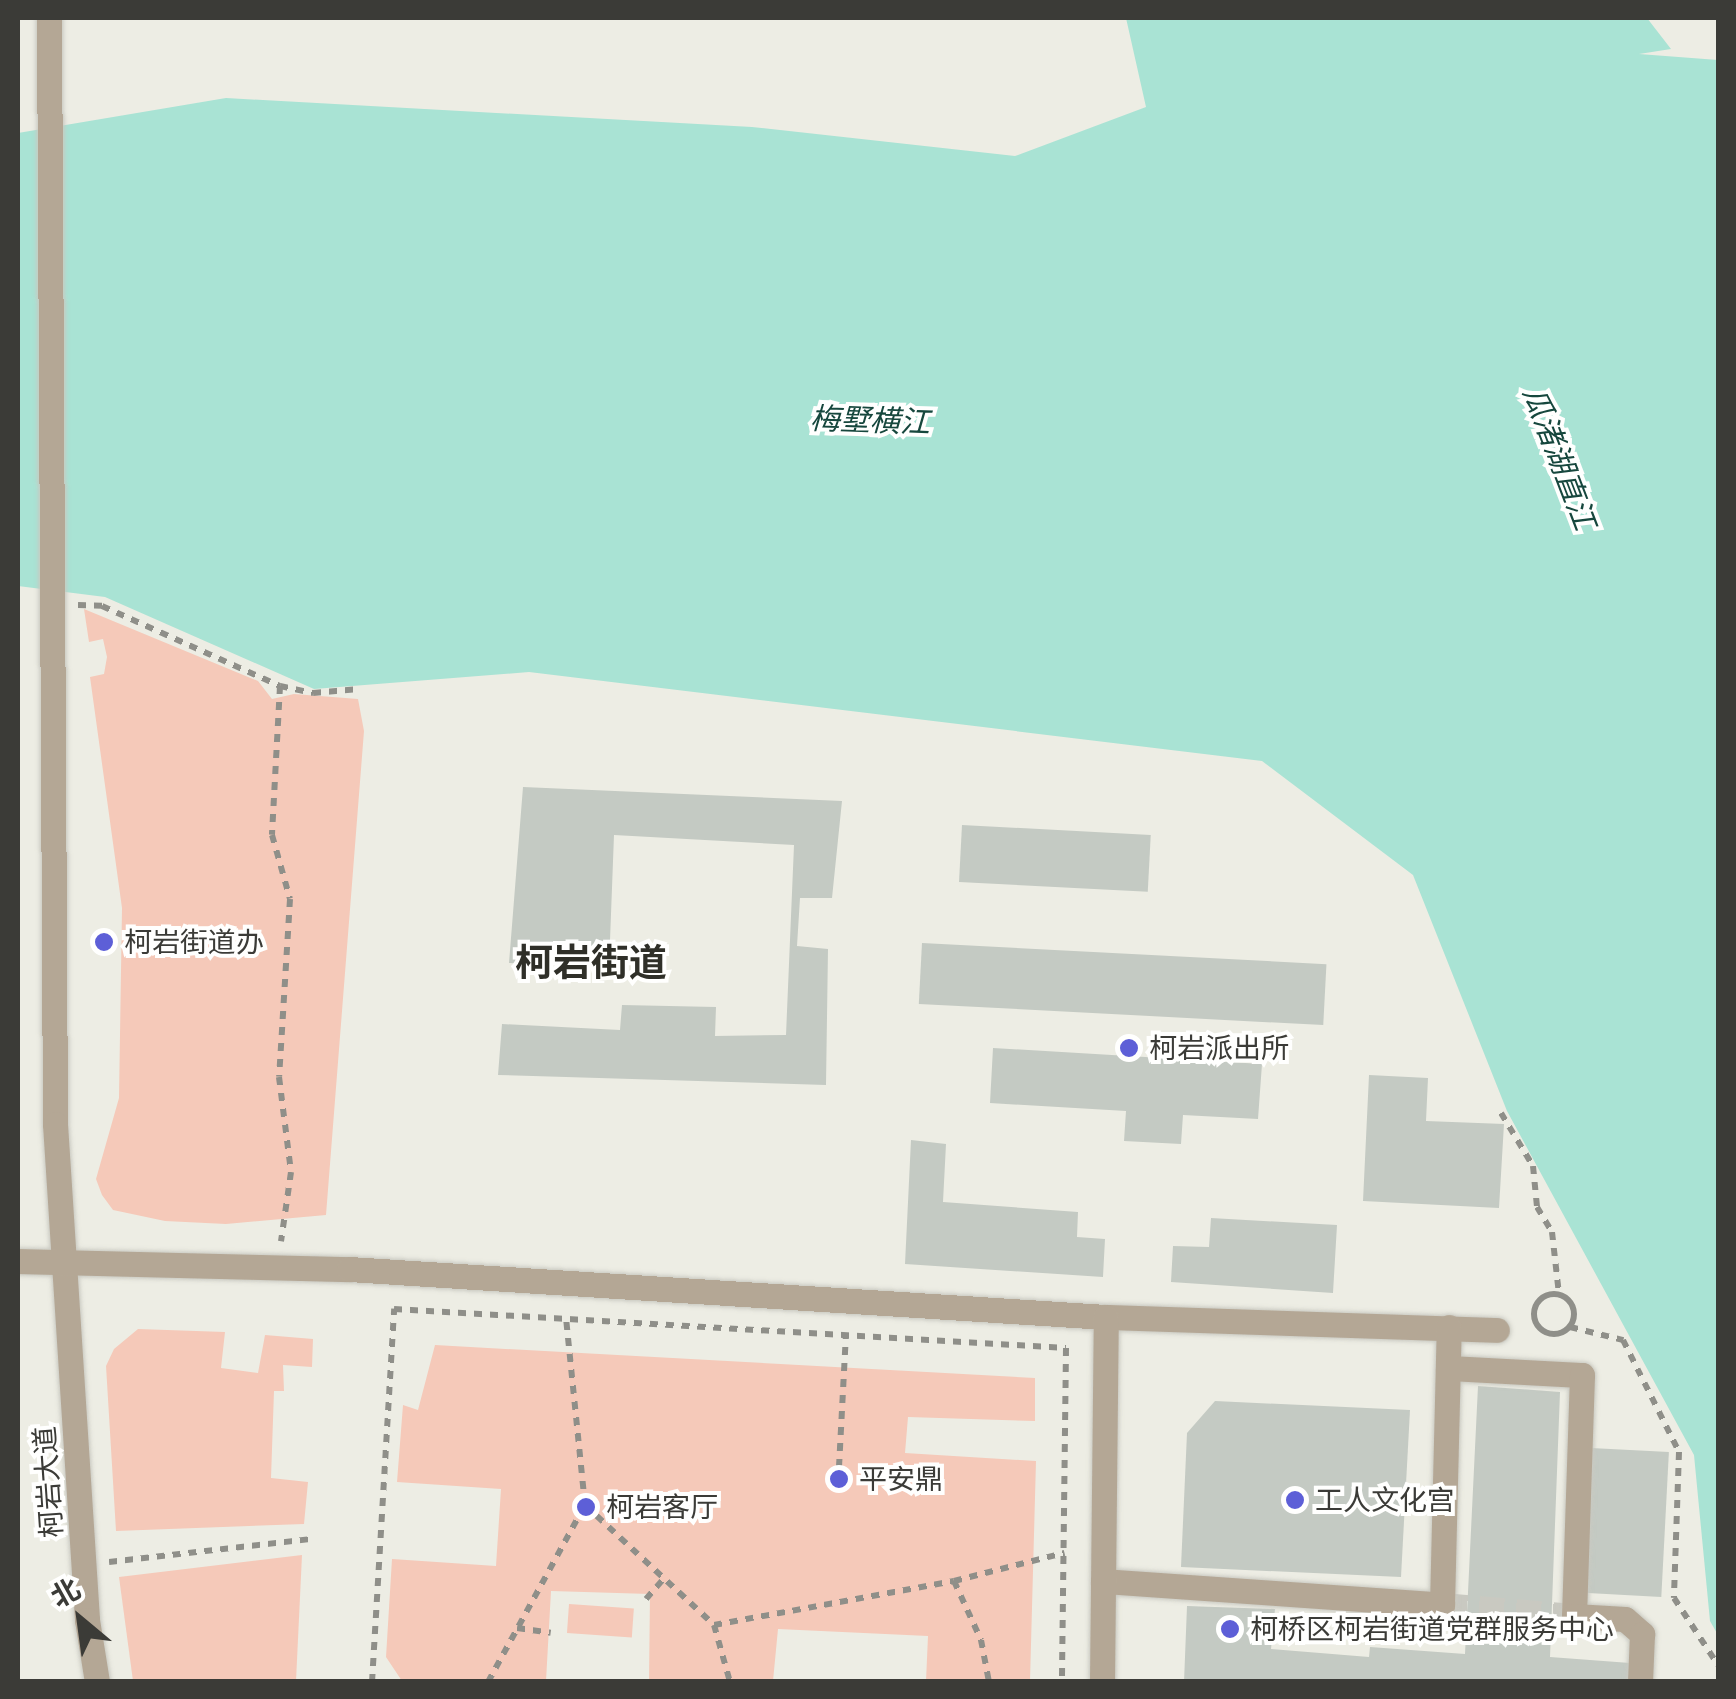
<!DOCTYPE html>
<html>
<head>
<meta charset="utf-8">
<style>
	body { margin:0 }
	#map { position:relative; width:1736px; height:1699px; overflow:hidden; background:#edede4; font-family:"Titillium Web","Noto Sans SC",sans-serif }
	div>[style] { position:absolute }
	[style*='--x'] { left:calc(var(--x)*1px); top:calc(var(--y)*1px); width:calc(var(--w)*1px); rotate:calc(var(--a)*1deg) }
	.green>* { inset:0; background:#f5c9b9; transform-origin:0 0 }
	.water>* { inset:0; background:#a9e3d4 }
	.building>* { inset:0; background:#c4cac3; transform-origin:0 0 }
	.minor-tunnel>* { height:25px; margin-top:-12.5px; transform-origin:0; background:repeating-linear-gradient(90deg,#c9c9c1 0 25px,transparent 0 37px) }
	.path>* { height:6px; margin-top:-3px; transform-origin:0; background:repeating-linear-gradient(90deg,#8f8f89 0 8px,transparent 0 16px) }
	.path>.ring { margin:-3px; padding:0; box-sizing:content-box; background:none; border:6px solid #8f8f89; border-radius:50% }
	.roads { filter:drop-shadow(0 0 2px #c9c9c1) drop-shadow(0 0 2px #c9c9c1) }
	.minor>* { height:25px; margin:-12.5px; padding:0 12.5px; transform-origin:12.5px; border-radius:12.5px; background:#b4a795 }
	.dots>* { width:28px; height:28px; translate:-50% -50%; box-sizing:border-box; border:5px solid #fffffe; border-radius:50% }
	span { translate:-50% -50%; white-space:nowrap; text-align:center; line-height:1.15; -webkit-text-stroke:8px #fffffe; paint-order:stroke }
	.poi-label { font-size:28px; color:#3b3b37 }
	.left { translate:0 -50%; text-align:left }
	.street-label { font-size:28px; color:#3b3b37 }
	.water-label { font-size:30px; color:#16473d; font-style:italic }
	.district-label { font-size:38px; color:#2f2f28; font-weight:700 }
	.frame { position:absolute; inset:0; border:20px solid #3b3b37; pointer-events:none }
	.north { position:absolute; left:30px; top:1569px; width:100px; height:100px; -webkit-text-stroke:8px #fffffe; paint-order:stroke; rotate:331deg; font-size:28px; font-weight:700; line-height:40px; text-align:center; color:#3b3b37 }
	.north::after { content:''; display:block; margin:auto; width:35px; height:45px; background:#3b3b37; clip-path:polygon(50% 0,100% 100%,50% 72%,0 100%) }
</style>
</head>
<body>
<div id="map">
	<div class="green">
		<i style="clip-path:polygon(84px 609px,258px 681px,272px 699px,294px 694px,358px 699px,364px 731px,326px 1215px,226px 1224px,165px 1221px,113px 1210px,102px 1195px,96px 1179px,119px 1098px,122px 908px,90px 677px,104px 674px,107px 657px,103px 639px,89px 642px)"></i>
		<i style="clip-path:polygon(138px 1329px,225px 1332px,221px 1368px,258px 1373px,265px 1335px,313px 1339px,312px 1367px,283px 1365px,284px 1391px,274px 1391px,271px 1478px,308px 1482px,304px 1524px,116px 1531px,106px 1366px,114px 1349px)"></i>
		<i style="clip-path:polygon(435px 1345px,1035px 1378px,1035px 1421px,908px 1417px,905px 1453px,1036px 1461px,1030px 1681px,926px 1681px,928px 1636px,778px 1629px,773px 1681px,649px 1681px,650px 1594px,551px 1591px,546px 1681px,402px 1681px,386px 1657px,392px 1559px,496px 1566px,501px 1489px,397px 1482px,403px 1405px,418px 1410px)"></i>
		<i style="clip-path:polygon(302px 1555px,296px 1681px,133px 1681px,119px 1577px)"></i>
		<i style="left:569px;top:1604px;width:65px;height:29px;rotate:4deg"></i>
	</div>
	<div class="water">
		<i style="clip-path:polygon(1126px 18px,1647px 18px,1671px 49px,1639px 54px,1718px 60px,1718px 1635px,1710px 1621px,1694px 1455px,1507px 1111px,1413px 875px,1262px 761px,529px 672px,314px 689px,105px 597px,18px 586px,18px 133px,226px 98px,752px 127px,1015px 156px,1146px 107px)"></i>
	</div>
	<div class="building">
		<i style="clip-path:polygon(523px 787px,842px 801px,832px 898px,800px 898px,797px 946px,828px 949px,826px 1085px,498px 1075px,502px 1024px,620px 1030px,622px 1005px,716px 1007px,715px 1036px,786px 1035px,794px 845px,614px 835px,609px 967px,509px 963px)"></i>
		<i style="left:962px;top:825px;width:189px;height:57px;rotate:3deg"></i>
		<i style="left:922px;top:943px;width:405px;height:61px;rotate:3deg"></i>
		<i style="clip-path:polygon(993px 1048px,1262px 1064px,1258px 1119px,1183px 1115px,1181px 1144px,1124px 1141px,1126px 1111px,990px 1103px)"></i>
		<i style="clip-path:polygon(1369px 1075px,1428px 1078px,1426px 1121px,1504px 1124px,1499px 1208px,1363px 1201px)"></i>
		<i style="clip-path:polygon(911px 1140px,946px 1144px,943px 1202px,1078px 1212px,1077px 1237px,1105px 1239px,1103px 1277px,905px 1264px)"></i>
		<i style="clip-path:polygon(1211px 1218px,1337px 1225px,1333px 1293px,1171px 1282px,1173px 1246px,1209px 1247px)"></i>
		<i style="clip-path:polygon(1478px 1386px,1560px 1392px,1550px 1657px,1630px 1663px,1629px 1682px,1184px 1682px,1187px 1606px,1275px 1609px,1271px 1649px,1369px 1657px,1370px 1647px,1465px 1654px)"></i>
		<i style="clip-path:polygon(1215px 1401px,1410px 1410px,1401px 1577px,1181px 1567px,1187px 1433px)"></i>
		<i style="left:1591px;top:1448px;width:78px;height:145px;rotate:3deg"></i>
	</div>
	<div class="minor-tunnel">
		<i style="--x:1442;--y:1605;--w:132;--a:4.8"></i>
	</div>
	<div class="path">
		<i style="--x:78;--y:605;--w:24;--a:2"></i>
		<i style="--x:102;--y:606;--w:195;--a:24.2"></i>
		<i style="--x:280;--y:686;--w:34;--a:12"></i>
		<i style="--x:313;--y:693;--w:46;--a:-5"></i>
		<i style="--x:280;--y:686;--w:149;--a:93.1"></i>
		<i style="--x:272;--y:835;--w:66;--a:74.3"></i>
		<i style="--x:290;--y:899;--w:178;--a:93.5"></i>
		<i style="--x:279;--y:1077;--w:96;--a:82.8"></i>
		<i style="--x:291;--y:1172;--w:70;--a:98.2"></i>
		<i style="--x:1501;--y:1113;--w:62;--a:58.9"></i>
		<i style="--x:1533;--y:1166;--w:41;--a:84.4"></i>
		<i style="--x:1537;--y:1207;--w:29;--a:59"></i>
		<i style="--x:1552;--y:1232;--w:62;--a:83.6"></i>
		<i class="ring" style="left:1534px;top:1294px;width:34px;height:34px"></i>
		<i style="--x:1570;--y:1327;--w:55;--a:13.8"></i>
		<i style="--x:1623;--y:1340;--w:125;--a:63.4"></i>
		<i style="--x:1679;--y:1452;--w:146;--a:92"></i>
		<i style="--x:1674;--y:1598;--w:80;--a:56.7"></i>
		<i style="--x:839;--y:1467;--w:133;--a:-87"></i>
		<i style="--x:585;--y:1505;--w:176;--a:42.9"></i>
		<i style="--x:714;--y:1625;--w:59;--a:74.3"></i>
		<i style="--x:109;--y:1562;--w:202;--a:-6.5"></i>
		<i style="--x:954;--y:1581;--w:65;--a:65.4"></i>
		<i style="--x:981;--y:1640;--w:43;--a:79.2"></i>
		<i style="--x:646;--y:1599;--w:28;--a:-49"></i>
		<i style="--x:714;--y:1625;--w:244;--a:-10.4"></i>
		<i style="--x:954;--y:1581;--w:114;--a:-14.3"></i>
		<i style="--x:517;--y:1628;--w:34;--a:8"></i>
		<i style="--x:372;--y:1682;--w:374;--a:-86.6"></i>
		<i style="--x:394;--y:1309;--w:673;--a:3.32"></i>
		<i style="--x:1066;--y:1348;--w:334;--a:90.7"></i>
		<i style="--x:488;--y:1682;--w:202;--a:-61.3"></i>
		<i style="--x:585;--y:1505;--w:189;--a:-95.8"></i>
	</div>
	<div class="roads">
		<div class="minor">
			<i style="--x:49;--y:18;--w:1106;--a:89.69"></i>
			<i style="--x:55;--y:1124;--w:497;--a:86.3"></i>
			<i style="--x:87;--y:1620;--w:63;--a:80.8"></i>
			<i style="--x:18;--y:1261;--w:331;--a:1.4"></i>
			<i style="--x:349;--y:1269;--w:759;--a:3.63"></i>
			<i style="--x:1106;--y:1317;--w:391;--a:1.9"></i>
			<i style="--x:1448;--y:1368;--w:134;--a:3"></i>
			<i style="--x:1582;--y:1375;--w:241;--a:91.9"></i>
			<i style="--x:1574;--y:1616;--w:51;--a:3.4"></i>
			<i style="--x:1625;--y:1619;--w:23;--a:41"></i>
			<i style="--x:1642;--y:1634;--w:48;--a:92.4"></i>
			<i style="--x:1103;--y:1581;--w:340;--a:4"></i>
			<i style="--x:1442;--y:1605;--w:278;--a:-88.6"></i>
			<i style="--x:1102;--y:1682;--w:365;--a:-89.4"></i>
		</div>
	</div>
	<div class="dots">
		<i style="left:104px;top:942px;background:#5d5fd7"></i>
		<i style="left:1129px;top:1048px;background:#5d5fd7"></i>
		<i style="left:839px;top:1479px;background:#5d5fd7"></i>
		<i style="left:1295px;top:1500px;background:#5d5fd7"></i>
		<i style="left:586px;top:1507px;background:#5d5fd7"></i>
		<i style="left:1230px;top:1629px;background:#5d5fd7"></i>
	</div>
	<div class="poi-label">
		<span class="left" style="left:124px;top:942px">柯岩街道办</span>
		<span class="left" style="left:1149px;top:1048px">柯岩派出所</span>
		<span class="left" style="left:859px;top:1479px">平安鼎</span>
		<span class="left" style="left:1315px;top:1500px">工人文化宫</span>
		<span class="left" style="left:606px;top:1507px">柯岩客厅</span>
		<span class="left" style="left:1250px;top:1629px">柯桥区柯岩街道党群服务中心</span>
	</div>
	<div class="street-label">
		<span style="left:48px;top:1482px;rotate:-94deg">柯岩大道</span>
	</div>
	<div class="water-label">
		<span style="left:870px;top:420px;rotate:2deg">梅墅横江</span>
		<span style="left:1560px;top:458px;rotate:69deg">瓜渚湖直江</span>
	</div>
	<div class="district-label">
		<span style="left:591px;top:963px">柯岩街道</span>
	</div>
	<div class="frame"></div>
	<div class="north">北</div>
</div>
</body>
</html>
